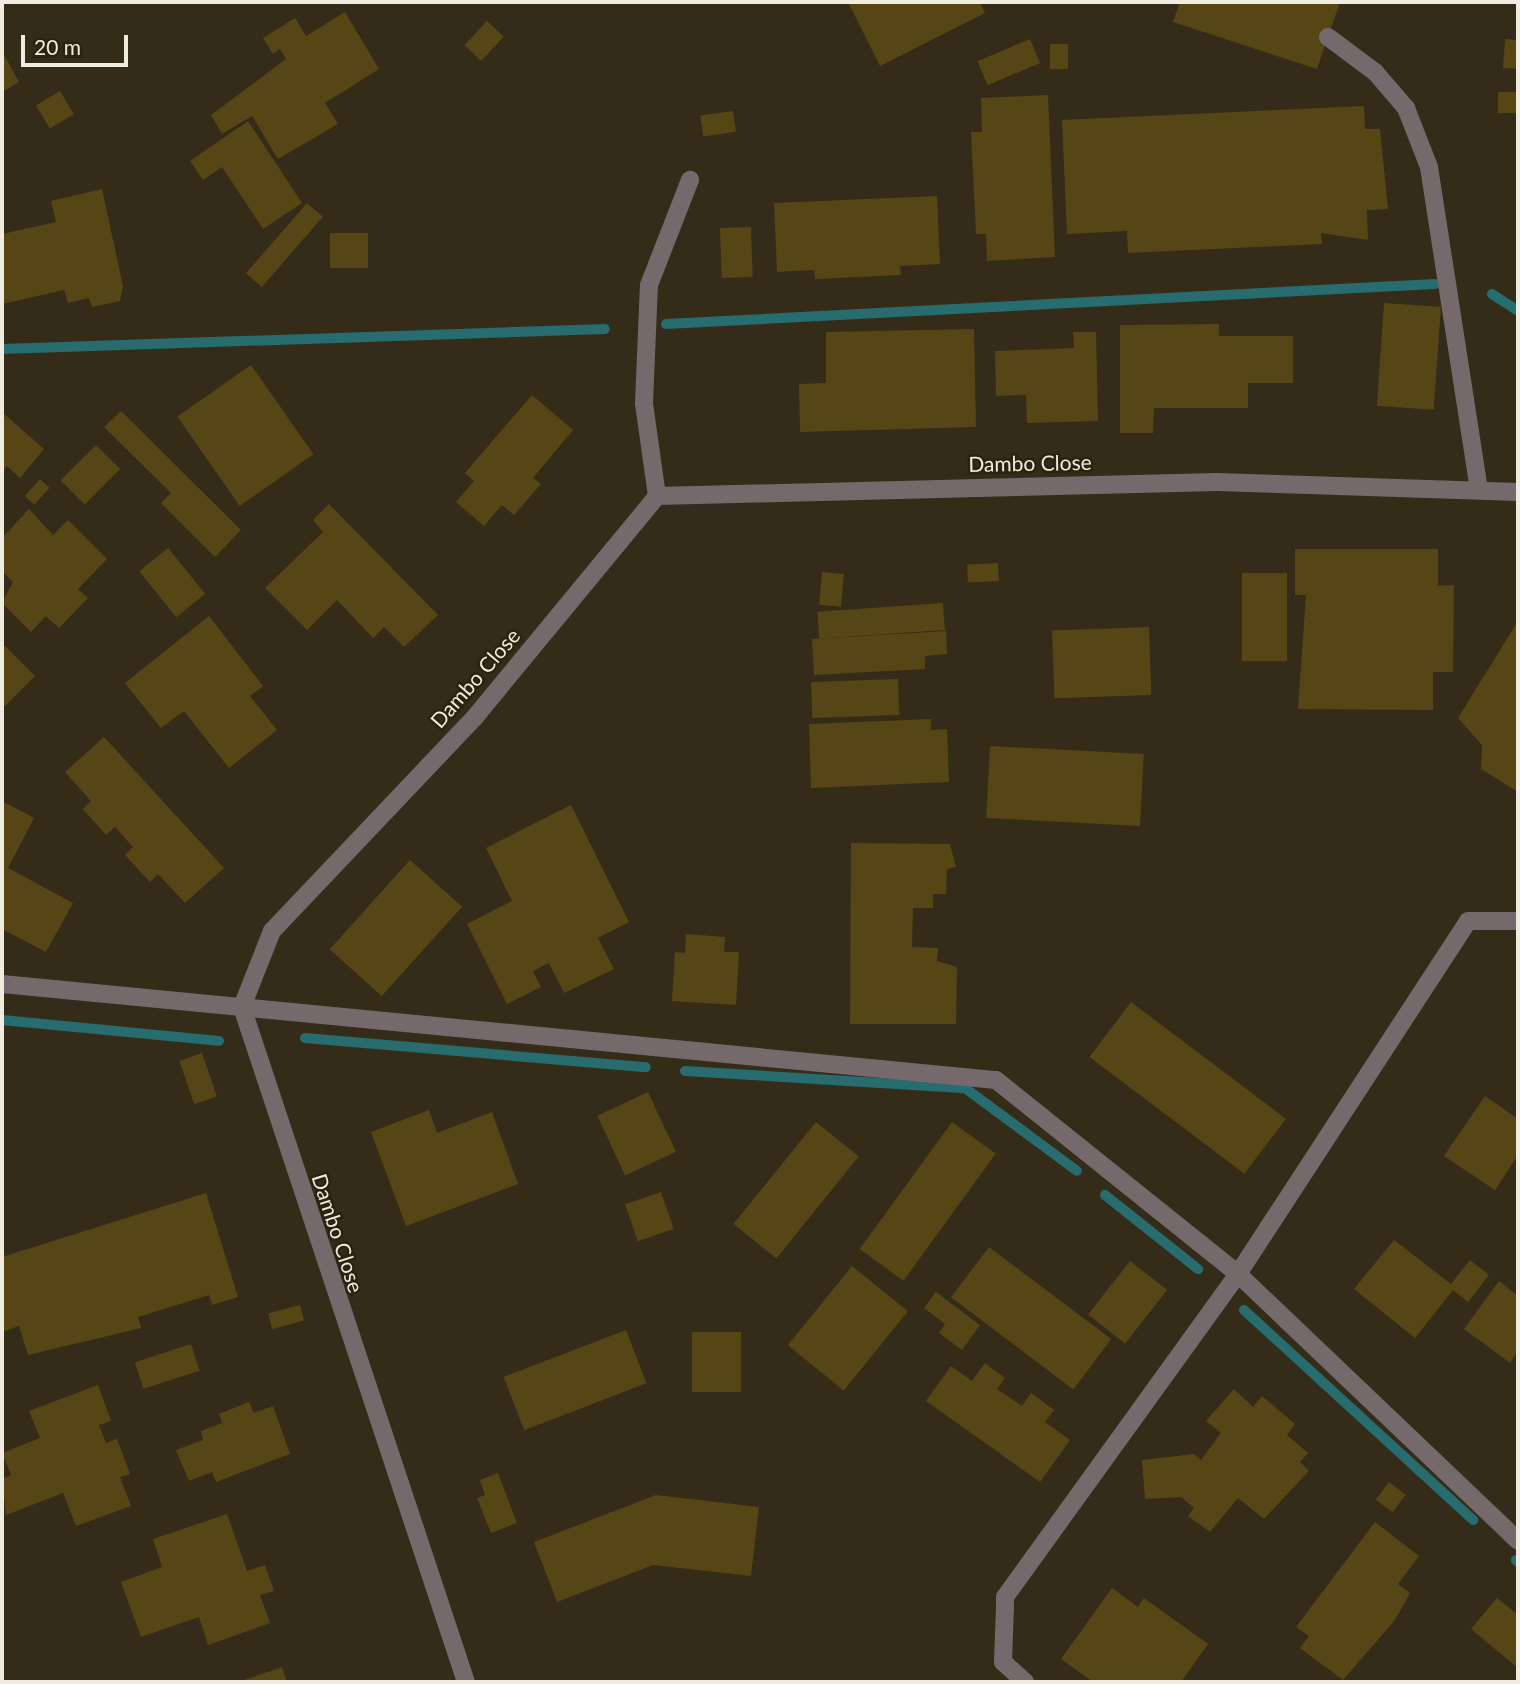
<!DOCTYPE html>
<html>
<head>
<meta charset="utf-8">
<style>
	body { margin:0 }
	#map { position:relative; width:1520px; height:1684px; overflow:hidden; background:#342c19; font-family:Lato,sans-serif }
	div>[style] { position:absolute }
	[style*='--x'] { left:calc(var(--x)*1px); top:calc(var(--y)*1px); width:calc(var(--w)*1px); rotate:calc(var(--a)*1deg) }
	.stream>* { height:10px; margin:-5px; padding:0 5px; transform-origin:5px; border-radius:5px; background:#276c6f }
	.building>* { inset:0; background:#564515; transform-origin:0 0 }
	.service>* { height:18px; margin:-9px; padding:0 9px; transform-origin:9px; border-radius:9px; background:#75696c }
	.minor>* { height:18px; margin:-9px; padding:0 9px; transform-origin:9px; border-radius:9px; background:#75696c }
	span { translate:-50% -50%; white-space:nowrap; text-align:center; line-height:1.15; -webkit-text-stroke:5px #2a230f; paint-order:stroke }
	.street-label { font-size:21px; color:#f1ece0 }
	.frame { position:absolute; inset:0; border:4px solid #f1ece0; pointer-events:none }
	.scale { position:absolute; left:21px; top:35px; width:107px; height:32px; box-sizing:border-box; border:4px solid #f1ece0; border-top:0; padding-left:9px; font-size:21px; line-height:24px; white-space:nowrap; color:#f1ece0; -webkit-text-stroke:5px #2a230f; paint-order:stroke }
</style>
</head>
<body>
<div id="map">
	<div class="stream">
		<i style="--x:1492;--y:294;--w:31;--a:33"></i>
		<i style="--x:666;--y:324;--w:770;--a:-2.98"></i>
		<i style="--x:2;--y:349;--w:603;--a:-1.9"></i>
		<i style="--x:2;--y:1020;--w:218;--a:5.5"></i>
		<i style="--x:305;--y:1038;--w:342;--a:4.9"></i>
		<i style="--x:685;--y:1071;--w:281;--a:3.5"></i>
		<i style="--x:965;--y:1088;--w:139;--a:36.5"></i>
		<i style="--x:1105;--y:1195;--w:119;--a:38.5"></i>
		<i style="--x:1244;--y:1310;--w:311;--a:42.5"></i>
		<i style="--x:1516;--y:1560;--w:3;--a:45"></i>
	</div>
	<div class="building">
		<i style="clip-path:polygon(848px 2px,980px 2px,985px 13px,880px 66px)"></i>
		<i style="clip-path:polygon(1180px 2px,1340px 2px,1317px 69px,1173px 22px)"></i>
		<i style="clip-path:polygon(345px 12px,379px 69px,325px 103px,338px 124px,278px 159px,252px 116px,222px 134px,211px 115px,286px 59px,280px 49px,273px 54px,263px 38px,295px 18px,306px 36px)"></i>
		<i style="left:487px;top:21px;width:23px;height:33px;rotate:43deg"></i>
		<i style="left:1030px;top:39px;width:26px;height:57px;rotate:67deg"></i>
		<i style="left:1505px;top:39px;width:13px;height:29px;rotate:4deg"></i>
		<i style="left:1050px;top:44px;width:18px;height:25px"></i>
		<i style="clip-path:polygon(2px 51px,19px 82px,2px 92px)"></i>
		<i style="left:60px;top:91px;width:27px;height:28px;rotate:59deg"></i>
		<i style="left:1518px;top:92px;width:21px;height:20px;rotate:90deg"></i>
		<i style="clip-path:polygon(1048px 95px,1055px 257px,987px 261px,986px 234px,976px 234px,971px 132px,982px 132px,981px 98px)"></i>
		<i style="clip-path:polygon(1364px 106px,1365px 129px,1380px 129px,1388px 209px,1367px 210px,1368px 240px,1321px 233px,1322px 244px,1128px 253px,1127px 231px,1067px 234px,1062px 120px)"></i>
		<i style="left:733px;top:111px;width:21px;height:33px;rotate:82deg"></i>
		<i style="clip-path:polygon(248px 121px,302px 203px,263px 229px,222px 167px,203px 180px,190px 161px)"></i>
		<i style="clip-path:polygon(102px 189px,123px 286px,120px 301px,92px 307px,89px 298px,68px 303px,64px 290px,2px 304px,2px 234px,56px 222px,51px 201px)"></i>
		<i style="clip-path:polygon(937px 196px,940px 264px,900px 266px,901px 275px,815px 279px,814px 270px,777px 272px,774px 203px)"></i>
		<i style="left:307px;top:203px;width:21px;height:93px;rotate:41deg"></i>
		<i style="left:751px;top:227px;width:50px;height:31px;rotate:88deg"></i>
		<i style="left:330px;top:233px;width:38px;height:35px"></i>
		<i style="left:1384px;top:303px;width:57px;height:103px;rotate:4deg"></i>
		<i style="clip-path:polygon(1219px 324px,1219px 336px,1293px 336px,1293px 383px,1248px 383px,1248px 408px,1154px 408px,1153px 433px,1120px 433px,1120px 325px)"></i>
		<i style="clip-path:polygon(974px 329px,976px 427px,800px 432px,799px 384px,826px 383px,826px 332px)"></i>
		<i style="clip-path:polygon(1073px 332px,1096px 332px,1098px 421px,1027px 423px,1026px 395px,996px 396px,995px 351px,1074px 348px)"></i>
		<i style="left:251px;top:365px;width:109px;height:90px;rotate:55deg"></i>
		<i style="clip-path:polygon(532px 395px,573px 430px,533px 478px,541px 484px,514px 515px,502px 505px,484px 526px,456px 502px,474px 481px,465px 473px)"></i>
		<i style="clip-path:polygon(121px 411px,241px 530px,215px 557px,161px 503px,171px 493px,104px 427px)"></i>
		<i style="clip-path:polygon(2px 412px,44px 449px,20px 478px,7px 466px,2px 472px)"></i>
		<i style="left:96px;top:445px;width:34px;height:50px;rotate:45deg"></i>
		<i style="left:40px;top:479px;width:13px;height:23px;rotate:42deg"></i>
		<i style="clip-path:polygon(329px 504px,438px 615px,404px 647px,384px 627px,373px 638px,337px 600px,307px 630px,265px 588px,323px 532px,313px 520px)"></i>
		<i style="clip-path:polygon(29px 509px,53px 535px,68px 520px,107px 559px,78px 589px,88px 598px,59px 628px,46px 616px,31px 632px,2px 603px,13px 582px,2px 571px,2px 538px)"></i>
		<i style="left:168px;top:548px;width:59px;height:37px;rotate:51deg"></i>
		<i style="clip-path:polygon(1295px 549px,1438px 549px,1438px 586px,1454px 585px,1453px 672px,1433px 672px,1433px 710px,1298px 709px,1306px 595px,1295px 595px)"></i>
		<i style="left:998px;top:563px;width:18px;height:31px;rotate:87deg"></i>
		<i style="left:822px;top:572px;width:22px;height:33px;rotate:5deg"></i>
		<i style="left:1242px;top:573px;width:45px;height:88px"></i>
		<i style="left:943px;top:603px;width:27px;height:126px;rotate:86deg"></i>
		<i style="clip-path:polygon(209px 616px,263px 686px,250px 696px,277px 730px,229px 768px,184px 711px,161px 728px,125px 683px)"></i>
		<i style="clip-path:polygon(1518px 621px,1518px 792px,1481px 769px,1482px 745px,1458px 718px)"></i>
		<i style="left:1149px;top:627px;width:68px;height:97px;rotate:88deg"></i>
		<i style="clip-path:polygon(946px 631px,947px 654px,925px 656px,925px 669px,814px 675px,812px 639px)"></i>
		<i style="clip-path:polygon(2px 643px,35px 676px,2px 709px)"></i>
		<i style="left:898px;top:679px;width:36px;height:87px;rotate:88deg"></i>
		<i style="clip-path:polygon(931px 719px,931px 730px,947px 729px,949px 782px,811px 788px,809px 724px)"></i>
		<i style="clip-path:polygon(104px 737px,224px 868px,185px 903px,158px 874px,150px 882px,125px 855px,133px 847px,115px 827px,106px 835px,83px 809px,91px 801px,65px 772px)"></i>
		<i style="left:990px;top:746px;width:154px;height:72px;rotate:3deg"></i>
		<i style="clip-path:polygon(2px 801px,34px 818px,8px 868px,73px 903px,46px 952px,2px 929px)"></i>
		<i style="clip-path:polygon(571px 805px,629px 922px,598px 938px,614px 969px,564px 993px,549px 963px,533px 971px,541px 987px,507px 1004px,467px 924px,512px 901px,486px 848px)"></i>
		<i style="clip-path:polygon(851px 843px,950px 844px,956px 867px,947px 869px,946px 894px,933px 894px,933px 908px,913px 908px,912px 947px,938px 948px,937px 961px,957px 967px,956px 1024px,850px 1024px)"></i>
		<i style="left:410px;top:860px;width:70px;height:120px;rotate:42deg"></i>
		<i style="clip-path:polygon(686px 934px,725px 937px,724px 952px,739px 952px,736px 1005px,672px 1001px,675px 952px,685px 953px)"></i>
		<i style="left:1131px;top:1002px;width:194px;height:69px;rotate:37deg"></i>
		<i style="left:202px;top:1053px;width:46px;height:24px;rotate:71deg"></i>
		<i style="left:648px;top:1092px;width:66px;height:56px;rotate:65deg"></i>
		<i style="clip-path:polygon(1485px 1096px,1518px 1119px,1518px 1155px,1495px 1190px,1444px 1156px)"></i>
		<i style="clip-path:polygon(429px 1110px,437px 1133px,492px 1112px,518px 1184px,406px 1226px,371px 1132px)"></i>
		<i style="left:816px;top:1122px;width:55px;height:131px;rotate:39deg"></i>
		<i style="left:952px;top:1122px;width:54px;height:157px;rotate:36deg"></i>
		<i style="left:661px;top:1192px;width:39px;height:38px;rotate:71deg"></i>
		<i style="clip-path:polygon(206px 1193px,238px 1297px,212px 1305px,209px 1295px,138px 1317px,141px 1328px,28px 1355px,19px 1326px,2px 1332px,2px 1257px)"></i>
		<i style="clip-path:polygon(1394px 1240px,1451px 1284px,1470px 1260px,1489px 1275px,1468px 1302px,1453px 1290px,1415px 1338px,1354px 1289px)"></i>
		<i style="left:989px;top:1247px;width:153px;height:63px;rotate:37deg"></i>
		<i style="left:1130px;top:1261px;width:47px;height:68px;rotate:38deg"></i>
		<i style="left:852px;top:1266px;width:72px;height:102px;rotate:39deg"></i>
		<i style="clip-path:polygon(1499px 1281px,1518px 1296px,1518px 1351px,1510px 1363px,1464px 1329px)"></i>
		<i style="clip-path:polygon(936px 1292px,980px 1325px,962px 1350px,939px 1333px,945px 1324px,924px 1308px)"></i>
		<i style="left:300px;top:1305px;width:16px;height:33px;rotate:75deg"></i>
		<i style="left:626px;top:1330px;width:57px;height:131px;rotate:69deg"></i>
		<i style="left:692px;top:1332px;width:49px;height:60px"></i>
		<i style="left:191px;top:1344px;width:28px;height:59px;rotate:72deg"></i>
		<i style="clip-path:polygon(985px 1363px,1005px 1378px,997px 1389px,1022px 1406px,1031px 1393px,1054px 1410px,1045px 1422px,1070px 1440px,1040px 1482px,926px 1401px,951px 1366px,972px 1381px)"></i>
		<i style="clip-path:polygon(98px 1385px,111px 1421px,99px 1425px,106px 1443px,117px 1439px,130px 1474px,120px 1477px,131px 1506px,76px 1526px,63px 1493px,6px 1515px,2px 1479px,11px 1475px,2px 1453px,40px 1438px,29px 1411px)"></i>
		<i style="clip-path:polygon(1234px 1389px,1253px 1407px,1262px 1396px,1295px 1424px,1287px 1435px,1308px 1453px,1300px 1462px,1309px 1471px,1264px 1519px,1238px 1498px,1210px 1532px,1188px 1516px,1194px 1508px,1181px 1497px,1145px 1499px,1142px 1460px,1194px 1454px,1201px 1460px,1221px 1433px,1206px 1421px)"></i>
		<i style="clip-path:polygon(249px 1402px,254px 1413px,273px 1406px,290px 1454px,216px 1482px,212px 1472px,189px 1481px,176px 1450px,203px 1440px,201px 1431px,222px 1423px,219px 1414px)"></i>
		<i style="clip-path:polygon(498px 1473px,517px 1523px,491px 1533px,477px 1498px,485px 1495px,480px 1480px)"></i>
		<i style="left:1389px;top:1482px;width:21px;height:22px;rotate:37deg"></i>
		<i style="clip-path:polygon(656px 1495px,759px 1507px,751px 1576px,653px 1565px,557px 1602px,534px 1542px)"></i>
		<i style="clip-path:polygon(227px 1514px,247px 1571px,265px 1565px,274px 1591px,260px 1595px,270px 1623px,208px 1645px,199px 1617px,141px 1637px,121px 1582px,162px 1567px,153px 1539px)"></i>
		<i style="clip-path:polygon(1375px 1522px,1419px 1556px,1398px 1584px,1410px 1593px,1395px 1620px,1343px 1680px,1300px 1648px,1309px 1636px,1296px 1627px)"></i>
		<i style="clip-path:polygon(1112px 1588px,1138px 1607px,1144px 1598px,1208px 1644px,1181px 1682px,1093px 1682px,1061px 1659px)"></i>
		<i style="clip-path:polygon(1497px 1598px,1518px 1615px,1518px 1668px,1471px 1629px)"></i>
		<i style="clip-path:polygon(282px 1667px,287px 1682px,239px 1682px)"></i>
	</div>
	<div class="service">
		<i style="--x:1328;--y:37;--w:59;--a:36.7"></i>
		<i style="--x:1375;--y:72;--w:48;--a:49.3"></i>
		<i style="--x:1406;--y:108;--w:63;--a:68.7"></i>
		<i style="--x:1429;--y:167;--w:327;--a:81.2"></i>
		<i style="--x:1005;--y:1607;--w:55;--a:92.1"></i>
		<i style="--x:1003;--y:1662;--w:30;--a:42"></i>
	</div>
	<div class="minor">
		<i style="--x:657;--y:496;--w:94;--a:-98"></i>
		<i style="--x:644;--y:403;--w:118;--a:-87.6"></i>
		<i style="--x:649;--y:285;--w:113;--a:-68.7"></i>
		<i style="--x:2;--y:984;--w:999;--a:5.52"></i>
		<i style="--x:996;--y:1080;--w:310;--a:38.7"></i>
		<i style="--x:1238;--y:1274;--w:387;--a:43.6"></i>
		<i style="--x:1005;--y:1607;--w:10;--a:-90"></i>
		<i style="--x:1005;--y:1597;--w:398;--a:-54.2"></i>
		<i style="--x:1238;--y:1274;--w:421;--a:-56.9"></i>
		<i style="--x:1468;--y:921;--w:50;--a:0"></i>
		<i style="--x:466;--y:1682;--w:711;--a:-108.36"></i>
		<i style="--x:242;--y:1007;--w:82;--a:-68.5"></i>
		<i style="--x:272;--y:931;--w:295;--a:-46.5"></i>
		<i style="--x:475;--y:717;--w:286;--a:-50.5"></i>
		<i style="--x:657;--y:496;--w:559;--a:-1.43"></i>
		<i style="--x:1216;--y:482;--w:302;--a:1.9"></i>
	</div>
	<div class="street-label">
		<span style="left:1030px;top:463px;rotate:-1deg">Dambo Close</span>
		<span style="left:475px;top:678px;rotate:-49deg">Dambo Close</span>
		<span style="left:338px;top:1233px;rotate:72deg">Dambo Close</span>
	</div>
	<div class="frame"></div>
	<div class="scale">20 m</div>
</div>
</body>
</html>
